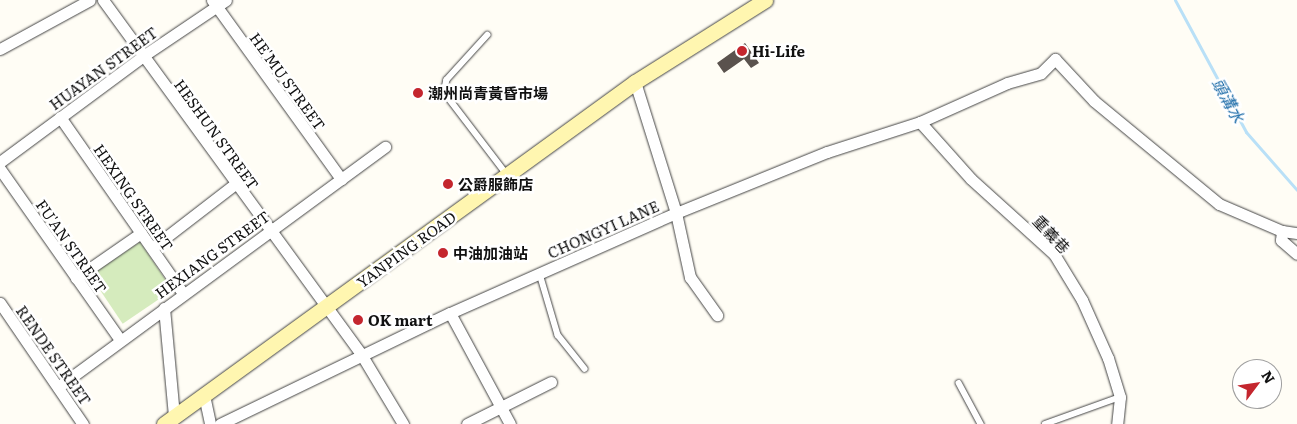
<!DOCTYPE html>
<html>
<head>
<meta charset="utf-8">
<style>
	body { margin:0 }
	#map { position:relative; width:1297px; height:424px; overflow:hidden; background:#fffdf5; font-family:Literata,"Noto Sans TC",serif }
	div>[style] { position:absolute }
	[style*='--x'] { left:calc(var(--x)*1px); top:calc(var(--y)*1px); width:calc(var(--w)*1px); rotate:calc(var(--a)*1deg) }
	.green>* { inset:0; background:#d5ebbd; transform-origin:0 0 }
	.stream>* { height:3px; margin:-1.5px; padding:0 1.5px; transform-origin:1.5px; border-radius:1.5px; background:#b9e0f7 }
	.building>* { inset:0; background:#5a524d; transform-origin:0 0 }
	.roads { filter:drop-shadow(0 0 1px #444) drop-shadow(0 0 1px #444) }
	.lane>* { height:5.5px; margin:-2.75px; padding:0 2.75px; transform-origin:2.75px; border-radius:2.75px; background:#fff }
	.street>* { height:11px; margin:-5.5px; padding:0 5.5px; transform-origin:5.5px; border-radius:5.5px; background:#fff }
	.secondary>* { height:15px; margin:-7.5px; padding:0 7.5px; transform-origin:7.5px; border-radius:7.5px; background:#fff6b0 }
	.dots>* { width:14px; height:14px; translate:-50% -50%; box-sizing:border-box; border:2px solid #fff; border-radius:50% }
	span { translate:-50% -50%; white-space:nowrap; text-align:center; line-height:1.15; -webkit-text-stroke:5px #fff; paint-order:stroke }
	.poi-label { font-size:15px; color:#111; font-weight:700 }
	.left { translate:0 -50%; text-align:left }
	.street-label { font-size:15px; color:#111 }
	.water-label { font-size:16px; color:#1768a6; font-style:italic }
	.north { position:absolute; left:1232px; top:359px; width:50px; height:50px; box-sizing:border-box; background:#fff; border:1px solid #a0a0a0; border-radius:50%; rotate:59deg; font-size:14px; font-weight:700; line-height:20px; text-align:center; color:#111 }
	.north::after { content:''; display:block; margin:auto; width:18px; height:22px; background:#c4262e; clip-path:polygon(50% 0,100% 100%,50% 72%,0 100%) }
</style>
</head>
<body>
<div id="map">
	<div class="green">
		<i style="left:140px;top:242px;width:58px;height:60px;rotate:56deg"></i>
	</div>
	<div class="stream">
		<i style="--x:1175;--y:0;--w:150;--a:61.7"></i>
		<i style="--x:1246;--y:132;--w:77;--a:48.7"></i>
	</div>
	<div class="building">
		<i style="clip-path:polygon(745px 43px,759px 63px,751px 68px,744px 59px,724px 73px,717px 63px)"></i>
		<i style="left:147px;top:210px;width:27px;height:13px;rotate:54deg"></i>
	</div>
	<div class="roads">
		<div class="lane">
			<i style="--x:488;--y:35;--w:61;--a:132.3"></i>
			<i style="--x:447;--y:80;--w:12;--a:104"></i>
			<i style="--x:444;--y:92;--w:102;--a:52.6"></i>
			<i style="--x:540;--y:274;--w:64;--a:73.6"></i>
			<i style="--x:558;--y:335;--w:43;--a:51.5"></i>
			<i style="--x:959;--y:383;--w:47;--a:61.8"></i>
			<i style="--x:1045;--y:424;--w:80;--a:-19.8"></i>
		</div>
		<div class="street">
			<i style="--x:103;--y:0;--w:438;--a:53.9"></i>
			<i style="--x:361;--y:354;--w:82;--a:59"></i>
			<i style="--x:212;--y:0;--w:221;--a:54.2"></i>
			<i style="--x:0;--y:49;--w:102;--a:-28.6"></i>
			<i style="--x:635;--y:82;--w:137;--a:72.6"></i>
			<i style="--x:676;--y:213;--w:66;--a:77.7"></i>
			<i style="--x:690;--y:277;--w:47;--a:54.6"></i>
			<i style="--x:60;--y:117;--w:215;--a:55.1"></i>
			<i style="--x:920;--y:122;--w:76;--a:48.2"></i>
			<i style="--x:971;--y:179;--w:112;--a:42.1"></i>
			<i style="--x:1054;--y:254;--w:54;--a:58.7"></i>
			<i style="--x:1082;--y:300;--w:64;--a:65.9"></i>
			<i style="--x:1108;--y:358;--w:41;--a:72.9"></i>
			<i style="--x:1120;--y:397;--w:27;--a:96"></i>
			<i style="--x:0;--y:162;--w:178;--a:-36.5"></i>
			<i style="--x:143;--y:56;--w:100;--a:-34"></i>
			<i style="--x:0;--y:169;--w:209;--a:54.9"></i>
			<i style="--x:1282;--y:231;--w:9;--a:96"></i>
			<i style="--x:1281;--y:240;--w:21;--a:41"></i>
			<i style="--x:152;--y:248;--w:105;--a:-37.6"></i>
			<i style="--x:76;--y:278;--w:79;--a:-34.7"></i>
			<i style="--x:0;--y:303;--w:147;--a:55.6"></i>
			<i style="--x:164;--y:308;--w:108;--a:84.7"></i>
			<i style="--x:450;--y:313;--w:126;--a:61.6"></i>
			<i style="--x:58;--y:387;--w:406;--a:-36.3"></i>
			<i style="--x:204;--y:395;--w:30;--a:78"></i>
			<i style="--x:220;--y:424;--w:255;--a:-25.8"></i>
			<i style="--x:450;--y:313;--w:247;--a:-23.9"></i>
			<i style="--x:676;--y:213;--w:163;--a:-22"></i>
			<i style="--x:827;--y:152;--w:98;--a:-17.9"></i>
			<i style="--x:920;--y:122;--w:95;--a:-24.1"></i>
			<i style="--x:1007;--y:83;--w:35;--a:-16"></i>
			<i style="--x:1041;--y:73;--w:20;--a:-45"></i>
			<i style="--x:1055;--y:59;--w:57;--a:47.1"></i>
			<i style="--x:1094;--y:101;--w:162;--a:39.5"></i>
			<i style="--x:1219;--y:204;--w:69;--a:23.2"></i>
			<i style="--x:1282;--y:231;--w:15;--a:8"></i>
			<i style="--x:467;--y:424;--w:94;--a:-26.6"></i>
		</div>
		<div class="secondary">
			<i style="--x:164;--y:424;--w:582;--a:-35.98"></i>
			<i style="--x:635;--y:82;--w:154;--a:-32.2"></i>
		</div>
	</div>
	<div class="dots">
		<i style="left:742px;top:51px;background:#c4262e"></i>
		<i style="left:418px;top:93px;background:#c4262e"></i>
		<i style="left:448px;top:184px;background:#c4262e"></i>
		<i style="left:443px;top:253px;background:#c4262e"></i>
		<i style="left:358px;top:320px;background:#c4262e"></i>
	</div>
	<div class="poi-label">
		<span class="left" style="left:752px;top:51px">Hi-Life</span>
		<span class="left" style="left:428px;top:93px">潮州尚青黃昏市場</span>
		<span class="left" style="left:458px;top:184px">公爵服飾店</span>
		<span class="left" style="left:453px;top:253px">中油加油站</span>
		<span class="left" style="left:368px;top:320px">OK mart</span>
	</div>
	<div class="street-label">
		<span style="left:103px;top:68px;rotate:-36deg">HUAYAN STREET</span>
		<span style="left:288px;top:81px;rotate:54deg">HE'MU STREET</span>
		<span style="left:217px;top:134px;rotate:54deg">HESHUN STREET</span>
		<span style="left:134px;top:197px;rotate:55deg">HEXING STREET</span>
		<span style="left:603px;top:229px;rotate:-24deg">CHONGYI LANE</span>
		<span style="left:1052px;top:234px;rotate:47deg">重義巷</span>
		<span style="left:72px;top:246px;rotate:55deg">FU'AN STREET</span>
		<span style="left:406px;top:249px;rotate:-36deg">YANPING ROAD</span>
		<span style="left:212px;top:254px;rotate:-36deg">HEXIANG STREET</span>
		<span style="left:54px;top:355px;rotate:55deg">RENDE STREET</span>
	</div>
	<div class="water-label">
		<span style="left:1229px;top:100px;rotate:61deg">頭溝水</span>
	</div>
	<div class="north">N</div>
</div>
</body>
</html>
